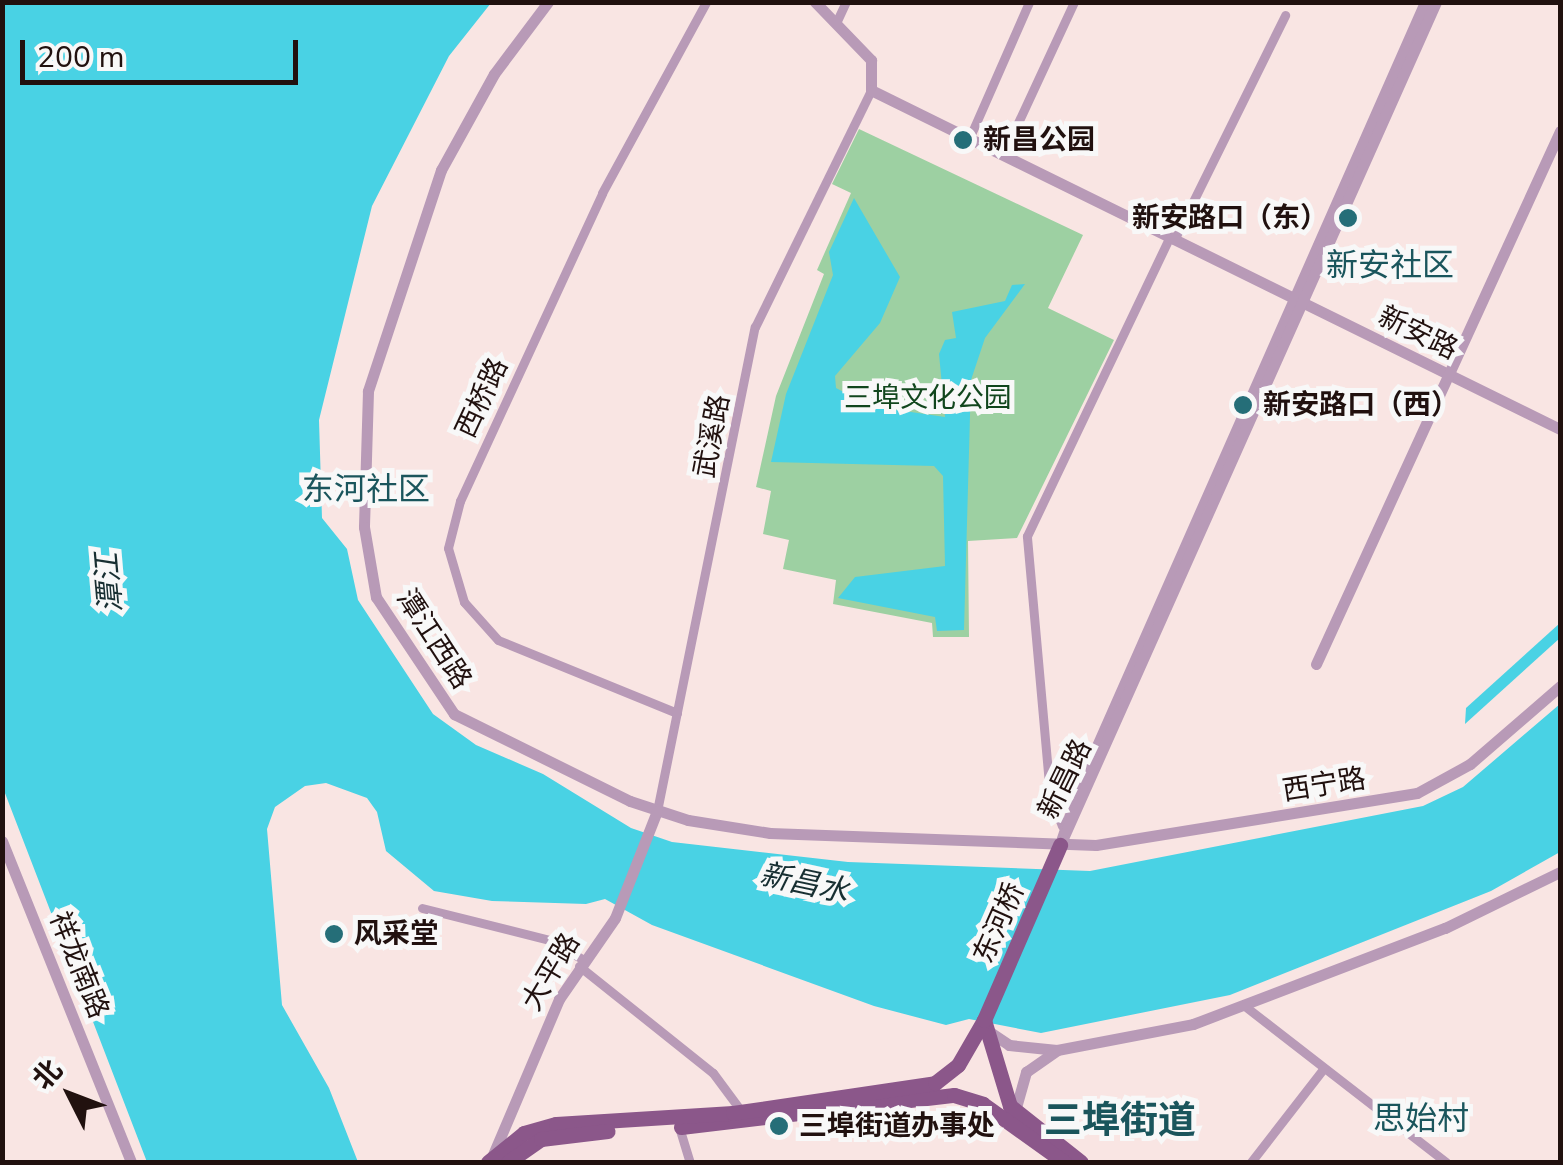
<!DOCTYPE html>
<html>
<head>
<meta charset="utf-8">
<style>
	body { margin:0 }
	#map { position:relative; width:1563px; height:1165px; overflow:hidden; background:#f9e5e3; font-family:"Nunito Sans","Noto Sans SC",sans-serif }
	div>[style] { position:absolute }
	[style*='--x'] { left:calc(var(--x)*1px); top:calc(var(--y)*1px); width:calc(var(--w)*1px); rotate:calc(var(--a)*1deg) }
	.green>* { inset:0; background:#9dd0a2 }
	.water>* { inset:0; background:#49d2e4 }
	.minor>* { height:9px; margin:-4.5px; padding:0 4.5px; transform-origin:4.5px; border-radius:4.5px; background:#b89ab7 }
	.tertiary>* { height:11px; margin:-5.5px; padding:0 5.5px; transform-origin:5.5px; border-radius:5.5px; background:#b89ab7 }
	.primary>* { height:15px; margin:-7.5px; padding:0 7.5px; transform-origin:7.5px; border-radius:7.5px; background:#8b578a }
	.dots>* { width:28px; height:28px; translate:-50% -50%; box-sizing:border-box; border:5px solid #f8f8f8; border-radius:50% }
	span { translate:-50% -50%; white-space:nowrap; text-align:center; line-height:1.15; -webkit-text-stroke:10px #f8f8f8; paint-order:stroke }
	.poi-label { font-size:28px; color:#21110f; font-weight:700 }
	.left { translate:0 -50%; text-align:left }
	.right { translate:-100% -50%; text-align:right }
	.street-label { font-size:28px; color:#21110f }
	.park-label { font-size:28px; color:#11461d }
	.water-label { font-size:30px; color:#182f32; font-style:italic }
	.quarter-label { font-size:32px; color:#1a555c }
	.district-label { font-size:38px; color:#1a555c; font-weight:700 }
	.frame { position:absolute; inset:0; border:5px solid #21110f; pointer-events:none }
	.north { position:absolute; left:20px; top:1045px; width:100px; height:100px; -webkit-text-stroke:8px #f8f8f8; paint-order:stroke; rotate:312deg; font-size:28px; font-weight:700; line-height:40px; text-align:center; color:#21110f }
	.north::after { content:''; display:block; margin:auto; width:35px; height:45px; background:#21110f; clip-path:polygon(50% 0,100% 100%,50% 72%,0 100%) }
	.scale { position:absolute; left:20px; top:40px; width:278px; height:45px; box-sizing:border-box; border:5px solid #21110f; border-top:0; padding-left:12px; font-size:30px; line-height:35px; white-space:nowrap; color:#21110f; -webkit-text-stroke:8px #f8f8f8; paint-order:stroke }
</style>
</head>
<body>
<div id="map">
	<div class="green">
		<i style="clip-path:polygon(859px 129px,1083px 235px,1048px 308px,1114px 340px,1017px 538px,968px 541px,969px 637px,933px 637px,932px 623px,833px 604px,836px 580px,783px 569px,789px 540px,763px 534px,771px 491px,756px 487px,776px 396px,824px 274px,817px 270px,851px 193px,832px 184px)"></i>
	</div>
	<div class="water">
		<i style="clip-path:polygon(2px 3px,491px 3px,449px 56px,372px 206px,319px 420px,322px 518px,347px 549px,358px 600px,433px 714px,476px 745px,543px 774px,631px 828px,672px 842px,848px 862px,1090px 871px,1423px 806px,1463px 787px,1560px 704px,1560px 852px,1491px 891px,1230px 995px,1041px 1033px,969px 1019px,946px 1025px,874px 1006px,652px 925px,605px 899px,586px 904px,492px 901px,434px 891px,386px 851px,377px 812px,367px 798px,326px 783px,305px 786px,275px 807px,267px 829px,282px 1005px,329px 1088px,358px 1162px,147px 1162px,3px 788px)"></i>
		<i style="clip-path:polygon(854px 198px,900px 277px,880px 323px,835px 376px,836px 388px,870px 406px,945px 417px,939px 354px,945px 340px,956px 338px,952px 312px,1005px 301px,1012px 285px,1025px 284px,985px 338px,971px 380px,964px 630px,937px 631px,935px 617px,838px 598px,855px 577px,945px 566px,943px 476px,934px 466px,771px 462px,786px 394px,833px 275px,829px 252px)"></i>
		<i style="clip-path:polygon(1560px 623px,1560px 638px,1465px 724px,1466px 708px)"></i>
	</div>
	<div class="minor">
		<i style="--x:836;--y:23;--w:23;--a:-65"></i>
		<i style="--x:969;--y:139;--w:150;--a:-66.3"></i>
		<i style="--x:1003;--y:155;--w:169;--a:-65.1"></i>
		<i style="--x:1174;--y:240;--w:251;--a:-63.7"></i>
		<i style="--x:677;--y:713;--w:193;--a:-157.8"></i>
		<i style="--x:498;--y:640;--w:51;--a:-131.8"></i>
		<i style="--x:464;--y:602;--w:56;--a:-106.5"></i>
		<i style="--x:448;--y:548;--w:49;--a:-75.7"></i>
		<i style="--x:460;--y:501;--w:339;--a:-65.2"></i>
		<i style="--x:602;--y:193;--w:217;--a:-61.4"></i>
		<i style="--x:657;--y:811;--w:494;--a:-78.6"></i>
		<i style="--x:755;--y:327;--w:264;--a:-63.9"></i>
		<i style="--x:1062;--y:826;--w:33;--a:-111"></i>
		<i style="--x:1050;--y:795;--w:260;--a:-95.1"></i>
		<i style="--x:1027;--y:536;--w:330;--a:-64.5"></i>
		<i style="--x:422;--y:908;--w:131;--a:14.1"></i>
		<i style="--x:549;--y:940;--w:40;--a:29.7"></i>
		<i style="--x:579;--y:966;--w:171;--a:38.6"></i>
		<i style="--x:713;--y:1073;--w:49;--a:53.4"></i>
		<i style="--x:1246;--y:1007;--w:253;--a:37.8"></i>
		<i style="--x:679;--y:1127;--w:37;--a:73"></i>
		<i style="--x:1251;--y:1162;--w:119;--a:-52.2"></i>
	</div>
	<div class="tertiary">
		<i style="--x:548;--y:2;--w:90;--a:126.9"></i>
		<i style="--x:494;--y:74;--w:110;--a:118.9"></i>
		<i style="--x:441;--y:170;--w:233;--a:108.3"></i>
		<i style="--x:368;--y:391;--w:136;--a:91.7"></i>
		<i style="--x:364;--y:527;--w:71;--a:80.3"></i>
		<i style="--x:376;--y:597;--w:141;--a:56.3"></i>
		<i style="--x:454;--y:714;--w:196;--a:26.3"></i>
		<i style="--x:630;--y:801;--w:61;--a:18.1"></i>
		<i style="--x:688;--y:820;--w:83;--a:9"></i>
		<i style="--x:770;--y:833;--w:326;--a:2.1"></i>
		<i style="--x:1096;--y:845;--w:325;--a:-9.2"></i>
		<i style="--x:1417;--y:793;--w:60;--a:-28.7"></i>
		<i style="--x:1470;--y:764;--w:119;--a:-40.9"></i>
		<i style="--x:815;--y:2;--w:81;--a:46"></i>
		<i style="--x:871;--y:60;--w:30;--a:90"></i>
		<i style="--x:871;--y:90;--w:768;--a:26.2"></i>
		<i style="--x:1316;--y:664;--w:586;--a:-65.4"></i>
		<i style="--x:2;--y:841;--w:346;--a:68.1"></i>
		<i style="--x:1061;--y:841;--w:62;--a:-71.3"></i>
		<i style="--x:1081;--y:782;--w:852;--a:-66.2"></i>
		<i style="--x:1060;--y:845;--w:923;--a:-65.96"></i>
		<i style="--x:987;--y:1030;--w:27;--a:34"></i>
		<i style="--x:1009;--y:1045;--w:48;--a:5.9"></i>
		<i style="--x:1057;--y:1050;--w:138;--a:-10.8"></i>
		<i style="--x:1193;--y:1024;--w:270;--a:-20.9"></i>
		<i style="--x:1445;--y:928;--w:128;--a:-26"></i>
		<i style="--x:1015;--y:1111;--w:41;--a:-74.2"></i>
		<i style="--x:1026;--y:1072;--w:38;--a:-35"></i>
		<i style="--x:492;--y:1157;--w:172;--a:-67"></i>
		<i style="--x:559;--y:999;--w:98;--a:-55.3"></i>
		<i style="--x:615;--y:918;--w:115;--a:-68.6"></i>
	</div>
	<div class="primary">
		<i style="--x:984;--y:1020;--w:90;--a:73.2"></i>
		<i style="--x:1010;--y:1106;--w:90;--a:38.3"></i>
		<i style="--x:681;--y:1127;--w:275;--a:-6.7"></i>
		<i style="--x:954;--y:1095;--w:30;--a:17"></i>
		<i style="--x:983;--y:1104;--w:100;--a:35.6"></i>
		<i style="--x:488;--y:1162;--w:46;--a:-38.9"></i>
		<i style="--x:524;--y:1133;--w:33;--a:-16"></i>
		<i style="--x:556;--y:1124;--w:177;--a:-3.6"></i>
		<i style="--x:733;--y:1113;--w:204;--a:-8.4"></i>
		<i style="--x:935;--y:1083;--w:29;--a:-38"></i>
		<i style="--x:958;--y:1065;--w:52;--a:-60"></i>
		<i style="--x:984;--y:1020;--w:191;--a:-66.5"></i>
		<i style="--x:508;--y:1162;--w:40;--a:-34.9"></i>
		<i style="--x:541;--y:1139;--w:67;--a:-6.8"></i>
	</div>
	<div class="dots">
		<i style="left:963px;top:140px;background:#256e78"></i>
		<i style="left:1348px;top:218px;background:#256e78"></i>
		<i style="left:1243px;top:405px;background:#256e78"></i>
		<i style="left:334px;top:934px;background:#256e78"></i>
		<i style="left:779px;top:1126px;background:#256e78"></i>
	</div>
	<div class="poi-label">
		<span class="left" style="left:983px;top:140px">新昌公园</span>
		<span class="right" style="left:1328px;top:218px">新安路口（东）</span>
		<span class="left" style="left:1263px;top:405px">新安路口（西）</span>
		<span class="left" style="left:354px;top:934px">风采堂</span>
		<span class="left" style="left:799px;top:1126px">三埠街道办事处</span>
	</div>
	<div class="street-label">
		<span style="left:1418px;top:333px;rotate:26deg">新安路</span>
		<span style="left:482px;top:398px;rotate:-65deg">西桥路</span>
		<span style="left:712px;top:436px;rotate:-79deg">武溪路</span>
		<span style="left:434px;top:639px;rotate:57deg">潭江西路</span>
		<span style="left:1065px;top:779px;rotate:-64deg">新昌路</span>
		<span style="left:1324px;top:785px;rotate:-9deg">西宁路</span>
		<span style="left:999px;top:923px;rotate:-66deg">东河桥</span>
		<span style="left:79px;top:965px;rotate:68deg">祥龙南路</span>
		<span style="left:551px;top:972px;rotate:-59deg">大平路</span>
	</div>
	<div class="park-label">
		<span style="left:928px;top:398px">三埠文化公园</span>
	</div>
	<div class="water-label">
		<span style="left:110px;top:583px;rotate:-95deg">潭江</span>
		<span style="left:804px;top:884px;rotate:12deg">新昌水</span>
	</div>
	<div class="quarter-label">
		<span style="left:1390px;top:266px">新安社区</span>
		<span style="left:366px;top:490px">东河社区</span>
		<span style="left:1421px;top:1119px">思始村</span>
	</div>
	<div class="district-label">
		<span style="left:1120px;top:1121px">三埠街道</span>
	</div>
	<div class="frame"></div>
	<div class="north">北</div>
	<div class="scale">200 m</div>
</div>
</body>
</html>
